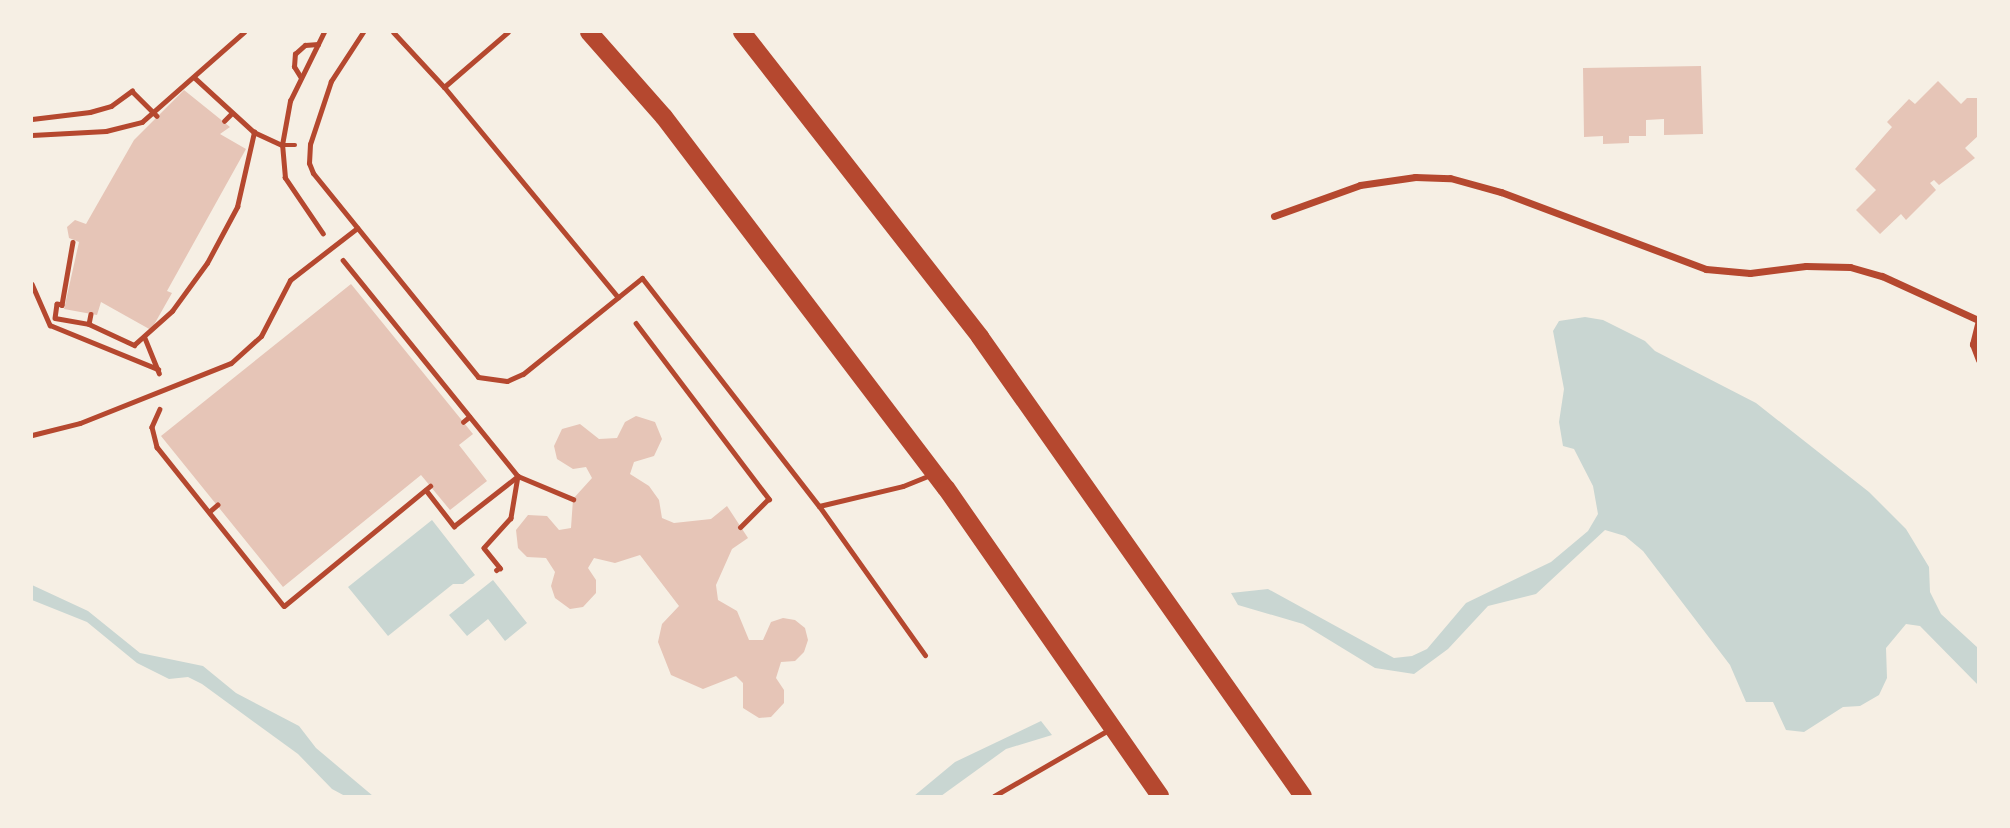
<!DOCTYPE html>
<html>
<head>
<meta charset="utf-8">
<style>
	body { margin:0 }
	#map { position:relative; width:2010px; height:828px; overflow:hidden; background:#f6efe4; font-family:"Fira Sans",sans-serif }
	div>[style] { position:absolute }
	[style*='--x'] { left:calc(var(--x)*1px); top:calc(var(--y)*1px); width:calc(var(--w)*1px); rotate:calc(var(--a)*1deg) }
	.water>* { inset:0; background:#c9d6d2 }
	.building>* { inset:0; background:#e6c5b7 }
	.path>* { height:4.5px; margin:-2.25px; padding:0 2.25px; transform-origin:2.25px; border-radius:2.25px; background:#b5482f }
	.service>* { height:5px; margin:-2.5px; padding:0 2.5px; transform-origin:2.5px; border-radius:2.5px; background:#b5482f }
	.minor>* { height:7px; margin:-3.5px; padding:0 3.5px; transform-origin:3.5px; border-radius:3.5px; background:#b5482f }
	.primary>* { height:18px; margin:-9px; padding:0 9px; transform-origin:9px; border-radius:9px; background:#b5482f }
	span { translate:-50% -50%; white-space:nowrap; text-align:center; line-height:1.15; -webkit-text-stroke:7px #f6efe4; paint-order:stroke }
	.frame { position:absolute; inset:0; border:33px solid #f6efe4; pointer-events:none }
</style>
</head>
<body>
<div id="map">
	<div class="water">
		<i style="clip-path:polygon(1585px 317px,1603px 320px,1645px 341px,1655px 351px,1756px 403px,1869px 492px,1906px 529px,1929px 567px,1930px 592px,1941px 614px,1978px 648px,1978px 685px,1920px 626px,1906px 624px,1886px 648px,1887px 678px,1879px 695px,1860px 706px,1843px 707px,1804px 732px,1786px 730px,1773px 702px,1746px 702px,1730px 665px,1643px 551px,1625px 536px,1605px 530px,1536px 594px,1488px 606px,1448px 649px,1414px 674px,1375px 668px,1303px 624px,1238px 605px,1231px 593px,1268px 589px,1394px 658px,1412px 656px,1427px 649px,1466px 603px,1551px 562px,1588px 531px,1598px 514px,1593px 486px,1574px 449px,1563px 446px,1559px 422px,1564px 389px,1553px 331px,1559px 321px)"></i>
		<i style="clip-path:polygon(432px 520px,475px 575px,463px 584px,453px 584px,388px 636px,348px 587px)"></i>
		<i style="clip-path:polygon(493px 580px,527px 623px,505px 641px,488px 619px,467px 636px,449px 615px)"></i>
		<i style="clip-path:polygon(32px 585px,88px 611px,140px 653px,203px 666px,236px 693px,299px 726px,316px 748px,373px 796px,345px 796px,332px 789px,298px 754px,202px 684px,188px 677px,169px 679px,137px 663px,87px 622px,32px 600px)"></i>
		<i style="clip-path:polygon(1041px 721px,1052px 735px,1006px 749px,941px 796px,914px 796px,955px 762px)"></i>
	</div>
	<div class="building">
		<i style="clip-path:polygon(1701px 66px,1703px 134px,1664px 135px,1664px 119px,1646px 120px,1646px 136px,1629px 136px,1629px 143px,1603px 144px,1603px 136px,1584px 137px,1583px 68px)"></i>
		<i style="clip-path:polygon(1938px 81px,1961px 104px,1967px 98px,1979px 98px,1979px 135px,1965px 148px,1975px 158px,1939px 185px,1934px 180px,1930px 183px,1936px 190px,1906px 220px,1901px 214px,1880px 234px,1856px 210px,1876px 190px,1855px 169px,1892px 127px,1887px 122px,1909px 99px,1915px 104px)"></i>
		<i style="clip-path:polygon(184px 90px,230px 127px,220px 134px,246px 149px,167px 291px,172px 293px,151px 330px,101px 302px,97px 315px,64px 309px,79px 242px,69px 238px,67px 227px,75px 220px,86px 224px,134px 140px)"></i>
		<i style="clip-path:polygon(351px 284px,473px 434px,459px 445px,487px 481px,450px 510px,421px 475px,283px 587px,161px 436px)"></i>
		<i style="clip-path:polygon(636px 416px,655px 422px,662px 439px,654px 456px,634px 462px,630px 474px,649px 486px,659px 500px,662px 518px,674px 523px,711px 519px,727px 506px,748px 538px,732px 549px,716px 585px,718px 600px,737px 611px,749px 640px,763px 640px,771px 622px,783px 618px,795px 620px,805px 628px,808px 640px,804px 652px,795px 661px,781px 662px,776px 678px,784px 690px,784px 703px,771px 717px,759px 718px,743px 708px,743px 683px,736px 676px,703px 689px,671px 675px,658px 642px,662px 624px,679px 606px,640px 555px,615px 563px,594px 558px,588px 568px,596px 580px,596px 593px,583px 607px,570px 609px,555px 598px,551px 586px,555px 572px,546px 558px,527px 557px,518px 548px,516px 530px,528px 515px,547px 516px,559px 530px,571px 528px,573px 499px,592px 478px,586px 467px,573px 469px,557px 459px,554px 446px,562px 429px,580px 424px,599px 439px,617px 438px,625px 422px)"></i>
	</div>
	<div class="path">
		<i style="--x:195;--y:78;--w:80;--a:42.5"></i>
		<i style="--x:254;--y:132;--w:31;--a:25"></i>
		<i style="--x:282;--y:145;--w:13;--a:0"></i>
		<i style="--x:301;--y:78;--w:13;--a:-122"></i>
		<i style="--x:294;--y:67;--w:13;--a:-86"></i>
		<i style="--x:295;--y:54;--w:13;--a:-42"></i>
		<i style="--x:305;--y:45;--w:13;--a:-4"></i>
		<i style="--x:32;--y:119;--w:58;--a:-6.9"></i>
		<i style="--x:90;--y:112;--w:22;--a:-16"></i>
		<i style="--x:111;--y:106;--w:26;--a:-36"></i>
		<i style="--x:132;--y:91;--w:35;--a:45"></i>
		<i style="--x:224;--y:121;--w:11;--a:-45"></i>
		<i style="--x:32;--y:135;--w:74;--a:-3.1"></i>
		<i style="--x:106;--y:131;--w:37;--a:-14"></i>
		<i style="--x:142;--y:122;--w:136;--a:-41.4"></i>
		<i style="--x:323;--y:234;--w:68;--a:-124.2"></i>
		<i style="--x:285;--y:178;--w:33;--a:-95"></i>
		<i style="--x:282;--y:145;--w:45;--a:-79.7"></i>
		<i style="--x:290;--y:101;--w:77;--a:-63.8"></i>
		<i style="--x:73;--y:242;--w:64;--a:99.9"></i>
		<i style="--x:62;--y:305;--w:5;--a:-169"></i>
		<i style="--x:57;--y:304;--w:14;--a:98"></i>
		<i style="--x:55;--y:318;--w:35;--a:10"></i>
		<i style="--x:343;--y:260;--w:278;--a:51"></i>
		<i style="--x:518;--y:476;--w:60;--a:22.7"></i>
		<i style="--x:32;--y:284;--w:45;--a:66.3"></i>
		<i style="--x:50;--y:325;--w:117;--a:22.2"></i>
		<i style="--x:91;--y:314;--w:10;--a:101"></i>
		<i style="--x:89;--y:324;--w:50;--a:25"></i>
		<i style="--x:134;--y:345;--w:51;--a:-41.8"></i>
		<i style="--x:172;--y:311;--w:59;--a:-53.9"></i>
		<i style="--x:207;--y:263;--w:64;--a:-61.8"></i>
		<i style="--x:237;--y:207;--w:77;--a:-77.2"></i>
		<i style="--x:636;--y:323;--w:221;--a:52.9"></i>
		<i style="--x:769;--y:499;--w:40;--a:135"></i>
		<i style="--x:145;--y:338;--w:38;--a:68"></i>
		<i style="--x:160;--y:409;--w:20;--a:114"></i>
		<i style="--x:152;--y:427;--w:21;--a:76"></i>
		<i style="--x:157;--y:447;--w:203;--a:51.4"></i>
		<i style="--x:284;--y:606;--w:189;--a:-39.4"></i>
		<i style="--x:463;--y:422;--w:8;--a:-40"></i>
		<i style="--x:426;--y:490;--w:46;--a:52.1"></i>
		<i style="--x:454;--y:526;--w:81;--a:-38"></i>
		<i style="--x:518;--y:476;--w:43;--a:99.5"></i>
		<i style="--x:511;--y:518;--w:40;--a:132"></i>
		<i style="--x:484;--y:548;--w:26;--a:51"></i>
		<i style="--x:500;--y:568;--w:4;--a:146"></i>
		<i style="--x:209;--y:512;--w:11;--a:-41"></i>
	</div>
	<div class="service">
		<i style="--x:363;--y:32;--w:59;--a:123.1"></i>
		<i style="--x:331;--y:81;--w:66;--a:108.4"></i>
		<i style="--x:310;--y:144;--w:19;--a:93"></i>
		<i style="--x:309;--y:163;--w:11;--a:68"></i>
		<i style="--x:313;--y:173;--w:262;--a:51"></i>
		<i style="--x:478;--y:377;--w:29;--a:8"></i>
		<i style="--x:507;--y:381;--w:17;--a:-24"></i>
		<i style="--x:523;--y:374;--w:153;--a:-38.9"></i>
		<i style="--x:642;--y:278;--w:289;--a:52.2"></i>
		<i style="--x:819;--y:506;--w:86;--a:-13.4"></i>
		<i style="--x:903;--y:486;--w:32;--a:-22"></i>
		<i style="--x:393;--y:32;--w:75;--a:47.2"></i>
		<i style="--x:444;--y:87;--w:84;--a:-40.7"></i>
		<i style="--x:444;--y:87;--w:273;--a:50.4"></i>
		<i style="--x:32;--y:435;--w:49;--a:-14"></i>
		<i style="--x:80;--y:423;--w:162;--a:-21.7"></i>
		<i style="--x:231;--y:363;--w:40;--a:-42"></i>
		<i style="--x:261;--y:336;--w:63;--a:-62.6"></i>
		<i style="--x:290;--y:280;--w:85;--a:-37.8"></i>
		<i style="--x:819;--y:506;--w:183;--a:54.6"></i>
		<i style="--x:994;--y:796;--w:134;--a:-30"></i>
	</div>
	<div class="minor">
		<i style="--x:1274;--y:216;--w:91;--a:-19.8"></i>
		<i style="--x:1360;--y:185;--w:56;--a:-8.3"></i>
		<i style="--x:1415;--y:177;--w:35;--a:2"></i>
		<i style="--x:1450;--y:178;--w:53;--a:15.4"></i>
		<i style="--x:1501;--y:192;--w:219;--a:20.6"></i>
		<i style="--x:1706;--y:269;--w:44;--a:5.2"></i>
		<i style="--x:1750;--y:273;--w:56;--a:-7.1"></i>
		<i style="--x:1806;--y:266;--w:44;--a:1.3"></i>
		<i style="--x:1850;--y:267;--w:33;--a:16"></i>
		<i style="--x:1882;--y:276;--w:106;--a:24.6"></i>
		<i style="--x:1979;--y:320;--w:25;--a:104"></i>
		<i style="--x:1973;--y:344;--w:17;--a:69"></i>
	</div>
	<div class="primary">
		<i style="--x:589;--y:32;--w:113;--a:48.6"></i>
		<i style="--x:664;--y:117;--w:466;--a:52.8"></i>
		<i style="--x:946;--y:488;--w:375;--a:55.2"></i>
		<i style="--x:742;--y:32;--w:387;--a:52"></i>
		<i style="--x:980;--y:337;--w:561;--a:54.87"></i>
	</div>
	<div class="frame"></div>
</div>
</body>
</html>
